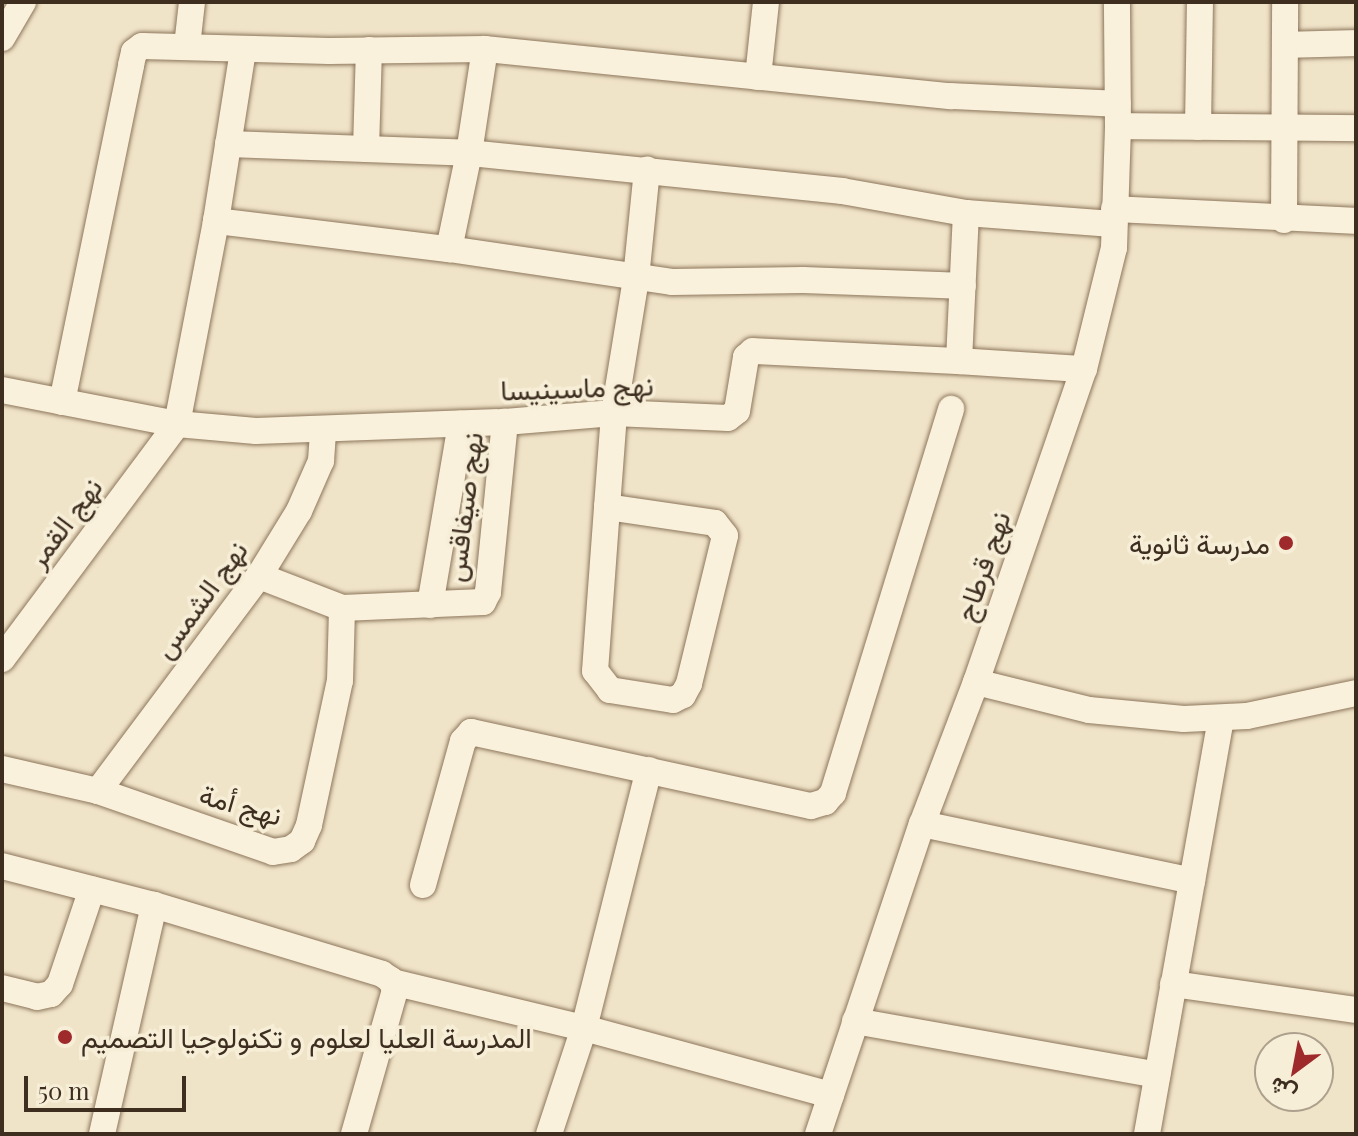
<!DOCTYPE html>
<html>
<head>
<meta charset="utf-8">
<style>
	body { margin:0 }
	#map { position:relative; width:1358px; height:1136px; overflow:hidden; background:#f0e4c8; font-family:"Playfair Display",Vazirmatn,serif }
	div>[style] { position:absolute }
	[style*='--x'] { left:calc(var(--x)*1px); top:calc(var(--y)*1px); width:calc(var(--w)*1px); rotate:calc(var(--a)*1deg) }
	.roads { filter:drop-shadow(0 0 2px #8d765c) drop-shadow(0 0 2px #8d765c) }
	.minor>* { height:26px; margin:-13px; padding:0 13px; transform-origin:13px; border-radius:13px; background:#faf1dc }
	.dots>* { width:22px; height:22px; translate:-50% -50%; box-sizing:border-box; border:4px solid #f7eed8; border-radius:50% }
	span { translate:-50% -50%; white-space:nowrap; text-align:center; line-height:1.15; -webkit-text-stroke:7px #f7eed8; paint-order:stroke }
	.street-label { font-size:28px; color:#3d2e20 }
	.poi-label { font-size:28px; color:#3d2e20 }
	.right { translate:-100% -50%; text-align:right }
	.left { translate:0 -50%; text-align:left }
	.frame { position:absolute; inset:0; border:4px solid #3d2e20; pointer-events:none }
	.north { position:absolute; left:1254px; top:1032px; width:80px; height:80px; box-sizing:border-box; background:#f7eed8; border:2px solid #ada18e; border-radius:50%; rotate:212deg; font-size:22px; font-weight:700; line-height:32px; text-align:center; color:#3d2e20 }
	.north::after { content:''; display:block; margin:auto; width:28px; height:36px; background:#9e2a2b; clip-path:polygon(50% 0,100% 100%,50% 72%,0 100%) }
	.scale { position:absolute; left:24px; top:1076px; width:162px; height:36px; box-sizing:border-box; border:4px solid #3d2e20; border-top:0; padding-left:10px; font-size:24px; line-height:28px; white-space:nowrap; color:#3d2e20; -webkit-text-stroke:6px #f7eed8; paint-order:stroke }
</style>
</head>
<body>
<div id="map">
	<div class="roads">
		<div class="minor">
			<i style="--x:2;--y:38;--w:42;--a:-59.7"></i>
			<i style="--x:1285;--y:45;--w:71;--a:-1.6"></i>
			<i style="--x:187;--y:46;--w:44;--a:-83.5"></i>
			<i style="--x:758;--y:77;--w:75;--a:-83.9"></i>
			<i style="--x:1118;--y:126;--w:238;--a:0.5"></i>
			<i style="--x:1198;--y:127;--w:125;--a:-89.1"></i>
			<i style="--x:228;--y:144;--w:241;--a:2.1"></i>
			<i style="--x:469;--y:153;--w:105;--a:-81.3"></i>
			<i style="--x:366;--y:149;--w:99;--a:-88.3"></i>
			<i style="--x:1114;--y:209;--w:242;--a:2.8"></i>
			<i style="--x:1284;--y:220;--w:218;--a:-89.7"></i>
			<i style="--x:216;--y:221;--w:235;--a:6.9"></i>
			<i style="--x:449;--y:249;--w:98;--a:-78.2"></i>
			<i style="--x:469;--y:153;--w:375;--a:5.8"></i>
			<i style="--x:842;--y:191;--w:126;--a:10.1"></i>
			<i style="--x:966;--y:213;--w:147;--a:4.3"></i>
			<i style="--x:449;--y:249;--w:225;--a:8.4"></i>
			<i style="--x:672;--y:282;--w:131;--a:-0.9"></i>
			<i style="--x:803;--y:280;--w:160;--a:2.1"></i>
			<i style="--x:959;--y:361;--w:125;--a:3.7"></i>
			<i style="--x:2;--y:390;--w:178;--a:11"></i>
			<i style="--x:177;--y:424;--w:79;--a:5.1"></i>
			<i style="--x:256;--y:431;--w:249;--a:-2.1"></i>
			<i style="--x:505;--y:422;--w:109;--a:-4.7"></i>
			<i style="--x:614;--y:413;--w:114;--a:2.5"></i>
			<i style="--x:728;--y:418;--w:11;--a:-38"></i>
			<i style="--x:737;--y:411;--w:55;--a:-80.5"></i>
			<i style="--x:746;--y:357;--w:9;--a:-41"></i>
			<i style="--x:753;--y:351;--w:206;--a:2.8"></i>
			<i style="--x:959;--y:361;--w:148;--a:-87.3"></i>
			<i style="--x:62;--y:402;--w:344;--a:-78.4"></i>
			<i style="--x:131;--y:65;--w:13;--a:-77"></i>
			<i style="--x:134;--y:52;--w:10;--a:-37"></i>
			<i style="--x:142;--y:46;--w:187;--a:1.5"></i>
			<i style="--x:329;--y:51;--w:156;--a:-0.7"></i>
			<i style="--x:485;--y:49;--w:468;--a:5.8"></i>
			<i style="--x:951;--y:96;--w:167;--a:2.7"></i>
			<i style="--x:607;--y:507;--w:109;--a:8.4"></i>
			<i style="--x:715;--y:523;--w:16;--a:52"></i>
			<i style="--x:725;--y:536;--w:152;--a:103.7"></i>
			<i style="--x:689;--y:684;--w:13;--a:119"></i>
			<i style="--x:683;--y:695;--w:11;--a:153"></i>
			<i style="--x:673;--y:700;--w:64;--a:-171"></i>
			<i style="--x:610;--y:690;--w:24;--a:-128"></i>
			<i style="--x:595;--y:671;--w:164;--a:-85.8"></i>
			<i style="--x:607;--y:507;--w:94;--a:-85.7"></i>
			<i style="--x:614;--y:413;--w:137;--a:-80.7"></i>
			<i style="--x:636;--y:278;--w:109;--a:-84.2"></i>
			<i style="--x:430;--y:605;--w:184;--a:-80.3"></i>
			<i style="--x:342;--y:608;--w:141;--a:-2.4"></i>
			<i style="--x:483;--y:602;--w:11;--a:-63"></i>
			<i style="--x:488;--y:592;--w:171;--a:-84.3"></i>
			<i style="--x:2;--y:659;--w:293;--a:-53.3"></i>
			<i style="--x:177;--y:424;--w:207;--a:-79.1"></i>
			<i style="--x:216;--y:221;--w:173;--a:-81"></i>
			<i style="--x:976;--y:682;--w:116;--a:13.9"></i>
			<i style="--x:1089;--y:710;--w:95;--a:5.4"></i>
			<i style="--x:1184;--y:719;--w:63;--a:-2.7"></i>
			<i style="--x:1247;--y:716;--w:111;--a:-11.9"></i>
			<i style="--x:2;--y:769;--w:98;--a:12.9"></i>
			<i style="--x:98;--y:791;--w:185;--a:19.2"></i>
			<i style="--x:273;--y:852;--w:18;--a:-9"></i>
			<i style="--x:291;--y:849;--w:14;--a:-36"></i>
			<i style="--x:302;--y:841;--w:17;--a:-66"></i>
			<i style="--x:309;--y:825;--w:147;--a:-77.9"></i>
			<i style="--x:340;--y:681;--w:73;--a:-88.4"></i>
			<i style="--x:342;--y:608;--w:89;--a:-158.9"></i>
			<i style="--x:98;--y:791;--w:269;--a:-53.2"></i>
			<i style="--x:259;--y:576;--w:76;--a:-58.4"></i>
			<i style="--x:299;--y:511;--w:55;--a:-66.3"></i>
			<i style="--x:321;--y:461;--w:31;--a:-86"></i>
			<i style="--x:922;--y:824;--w:276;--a:11.9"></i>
			<i style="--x:2;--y:866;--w:157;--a:14.4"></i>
			<i style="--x:154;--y:905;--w:238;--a:16.8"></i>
			<i style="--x:382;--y:974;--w:11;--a:34"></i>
			<i style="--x:391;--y:980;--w:11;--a:68"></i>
			<i style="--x:395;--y:990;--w:150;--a:105.9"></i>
			<i style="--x:423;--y:885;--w:149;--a:-74.5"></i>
			<i style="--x:463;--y:741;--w:12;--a:-48"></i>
			<i style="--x:471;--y:732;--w:348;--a:12.3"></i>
			<i style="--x:811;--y:806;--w:15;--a:-16"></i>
			<i style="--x:825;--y:802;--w:12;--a:-48"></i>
			<i style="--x:833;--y:793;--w:402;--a:-72.9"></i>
			<i style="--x:392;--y:982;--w:197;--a:13.5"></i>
			<i style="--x:584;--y:1028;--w:256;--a:15.2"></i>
			<i style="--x:1173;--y:984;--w:185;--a:8.1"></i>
			<i style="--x:2;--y:988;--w:36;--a:14"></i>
			<i style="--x:37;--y:997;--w:14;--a:-12"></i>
			<i style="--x:51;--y:994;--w:13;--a:-48"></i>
			<i style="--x:60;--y:984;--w:100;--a:-71.4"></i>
			<i style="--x:855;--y:1021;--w:307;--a:10.1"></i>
			<i style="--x:102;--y:1134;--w:235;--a:-77.2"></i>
			<i style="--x:549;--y:1134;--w:112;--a:-71.7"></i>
			<i style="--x:584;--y:1028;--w:266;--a:-75.9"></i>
			<i style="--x:818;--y:1134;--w:327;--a:-71.5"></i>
			<i style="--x:922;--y:824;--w:152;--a:-69.2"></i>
			<i style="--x:976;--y:682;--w:331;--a:-71"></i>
			<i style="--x:1084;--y:369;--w:125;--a:-76.1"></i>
			<i style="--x:1114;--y:248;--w:122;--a:-88.1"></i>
			<i style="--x:1118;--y:126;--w:124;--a:-90.5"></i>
			<i style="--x:1147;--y:1134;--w:422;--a:-79.9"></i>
		</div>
	</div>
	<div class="dots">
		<i style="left:1286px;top:543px;background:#9e2a2b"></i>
		<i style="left:65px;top:1037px;background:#9e2a2b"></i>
	</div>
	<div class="street-label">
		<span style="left:577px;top:387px;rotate:-2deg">نهج ماسينيسا</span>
		<span style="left:463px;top:507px;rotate:-83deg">نهج صيفاقس</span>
		<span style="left:64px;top:522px;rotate:-53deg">نهج القمر</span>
		<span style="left:982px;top:566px;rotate:-71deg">نهج قرطاج</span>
		<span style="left:200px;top:599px;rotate:-54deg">نهج الشمس</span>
		<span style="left:241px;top:804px;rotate:16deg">نهج أمة</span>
	</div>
	<div class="poi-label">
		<span class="right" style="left:1270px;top:543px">مدرسة ثانوية</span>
		<span class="left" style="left:81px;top:1037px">المدرسة العليا لعلوم و تكنولوجيا التصميم</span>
	</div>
	<div class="frame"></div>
	<div class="north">ش</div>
	<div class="scale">50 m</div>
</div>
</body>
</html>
